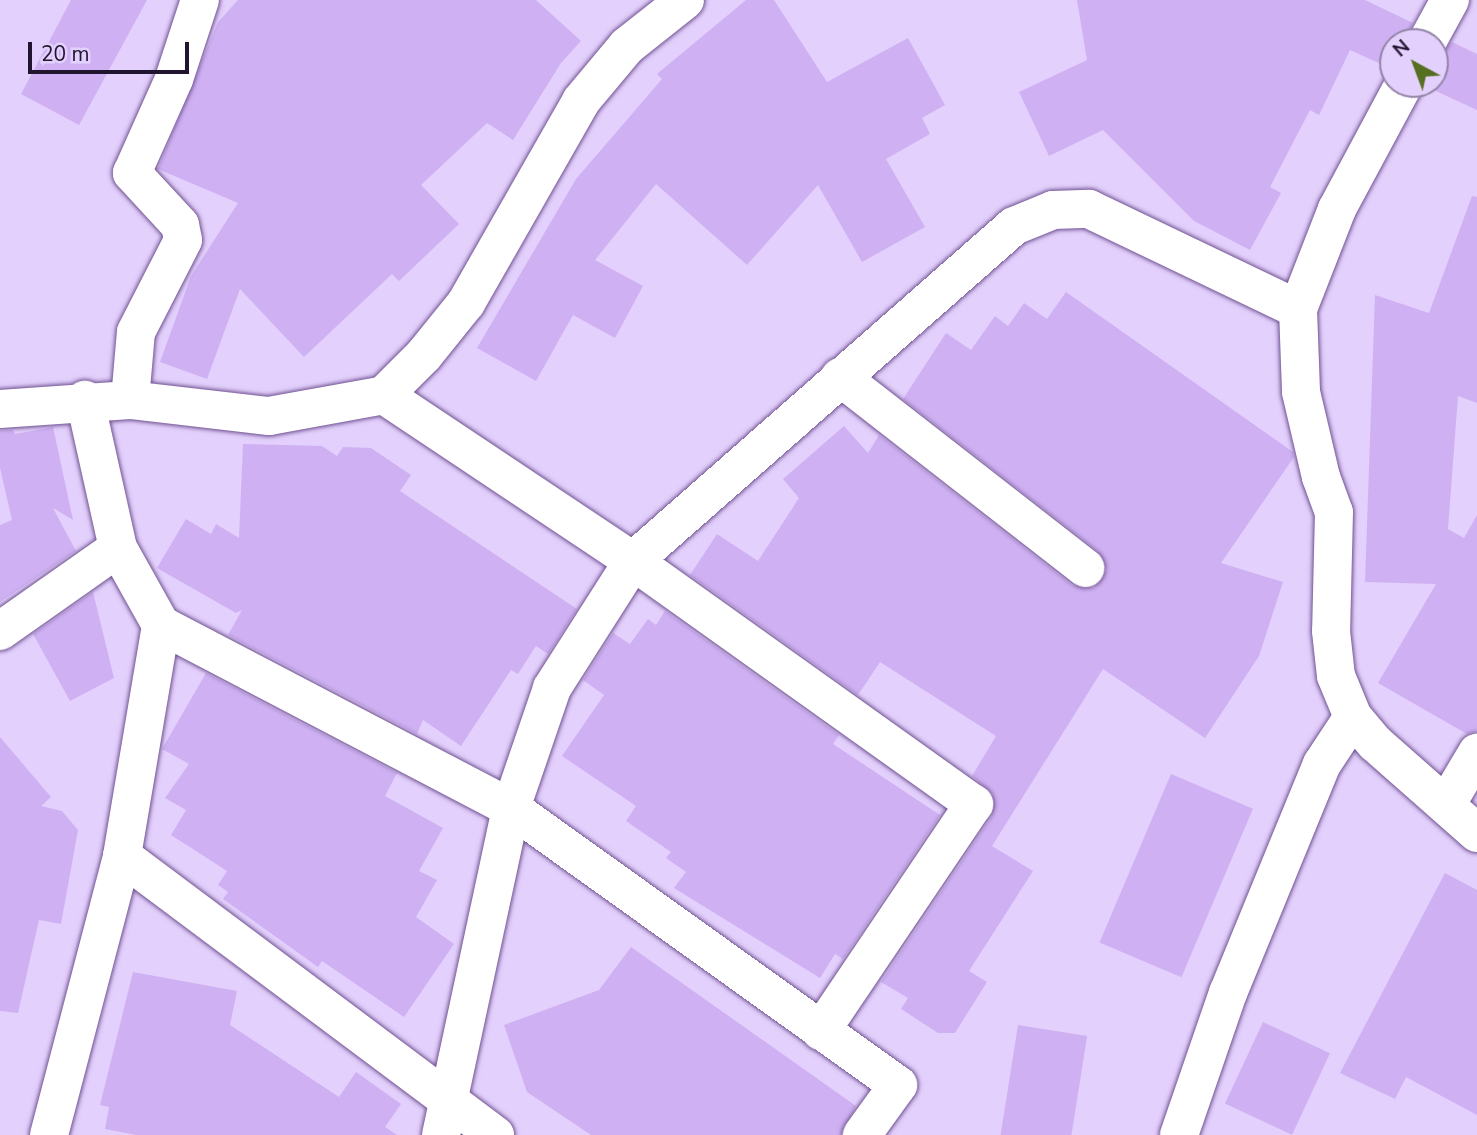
<!DOCTYPE html>
<html>
<head>
<meta charset="utf-8">
<style>
	body { margin:0 }
	#map { position:relative; width:1477px; height:1135px; overflow:hidden; background:#e3d0fc; font-family:"Nunito Sans",sans-serif }
	div>[style] { position:absolute }
	[style*='--x'] { left:calc(var(--x)*1px); top:calc(var(--y)*1px); width:calc(var(--w)*1px); rotate:calc(var(--a)*1deg) }
	.building>* { inset:0; background:#cfb1f3; transform-origin:0 0 }
	.roads { filter:drop-shadow(0 0 2px #705292) drop-shadow(0 0 2px #705292) }
	.minor>* { height:38px; margin:-19px; padding:0 19px; transform-origin:19px; border-radius:19px; background:#fff }
	span { translate:-50% -50%; white-space:nowrap; text-align:center; line-height:1.15; -webkit-text-stroke:6px #e3d0fc; paint-order:stroke }
	.north { position:absolute; left:1379px; top:28px; width:70px; height:70px; box-sizing:border-box; background:#e3d0fc; border:2px solid #9585aa; border-radius:50%; rotate:319deg; font-size:19px; font-weight:700; line-height:28px; text-align:center; color:#21142f }
	.north::after { content:''; display:block; margin:auto; width:24px; height:32px; background:#576f20; clip-path:polygon(50% 0,100% 100%,50% 72%,0 100%) }
	.scale { position:absolute; left:28px; top:42px; width:161px; height:32px; box-sizing:border-box; border:4px solid #21142f; border-top:0; padding-left:9px; font-size:21px; line-height:24px; white-space:nowrap; color:#21142f; -webkit-text-stroke:5px #e3d0fc; paint-order:stroke }
</style>
</head>
<body>
<div id="map">
	<div class="building">
		<i style="clip-path:polygon(71px 0,147px 0,79px 125px,21px 94px)"></i>
		<i style="clip-path:polygon(238px 0,536px 0,581px 41px,561px 63px,513px 140px,487px 123px,421px 185px,459px 224px,399px 281px,392px 274px,304px 357px,240px 289px,207px 379px,160px 362px,191px 276px,238px 203px,158px 169px,218px 22px)"></i>
		<i style="clip-path:polygon(746px 0,774px 0,827px 82px,908px 38px,945px 105px,922px 118px,930px 134px,886px 159px,925px 227px,862px 262px,818px 185px,747px 265px,656px 184px,595px 260px,643px 286px,615px 338px,573px 315px,536px 381px,477px 348px,576px 179px,662px 79px,657px 74px)"></i>
		<i style="clip-path:polygon(1077px 0,1365px 0,1413px 23px,1405px 42px,1393px 42px,1390px 68px,1350px 50px,1319px 115px,1310px 110px,1270px 187px,1281px 193px,1250px 250px,1194px 221px,1103px 130px,1049px 156px,1019px 92px,1087px 60px)"></i>
		<i style="clip-path:polygon(1452px 42px,1477px 54px,1477px 110px,1425px 86px,1435px 84px,1435px 62px)"></i>
		<i style="clip-path:polygon(1472px 196px,1477px 197px,1477px 403px,1458px 396px,1448px 529px,1464px 538px,1477px 515px,1477px 731px,1467px 734px,1378px 683px,1436px 584px,1365px 582px,1375px 295px,1429px 313px)"></i>
		<i style="clip-path:polygon(1066px 292px,1293px 452px,1294px 457px,1221px 563px,1283px 582px,1259px 656px,1205px 738px,1103px 669px,992px 846px,1033px 871px,969px 971px,987px 982px,955px 1033px,938px 1033px,901px 1009px,908px 998px,881px 982px,992px 816px,993px 794px,972px 776px,996px 736px,880px 662px,858px 695px,690px 575px,717px 534px,758px 561px,799px 498px,783px 479px,844px 426px,868px 453px,879px 435px,1072px 585px,1094px 588px,1107px 570px,1098px 551px,903px 399px,946px 333px,971px 350px,995px 316px,1008px 326px,1024px 303px,1047px 319px)"></i>
		<i style="clip-path:polygon(53px 427px,73px 520px,53px 508px,76px 551px,0 602px,0 525px,12px 520px,0 468px,0 431px,13px 430px,15px 434px)"></i>
		<i style="clip-path:polygon(243px 444px,322px 446px,337px 456px,343px 447px,371px 448px,411px 475px,400px 491px,577px 609px,548px 654px,536px 646px,518px 674px,511px 670px,461px 746px,423px 720px,417px 734px,228px 635px,242px 610px,236px 613px,157px 568px,186px 519px,211px 534px,216px 524px,239px 538px)"></i>
		<i style="clip-path:polygon(93px 592px,114px 678px,70px 701px,33px 634px)"></i>
		<i style="clip-path:polygon(665px 611px,839px 735px,833px 744px,940px 815px,843px 959px,835px 954px,820px 978px,674px 888px,686px 872px,666px 858px,671px 852px,626px 821px,636px 806px,562px 756px,604px 695px,583px 680px,613px 633px,630px 644px,648px 619px,656px 625px)"></i>
		<i style="clip-path:polygon(206px 673px,397px 773px,385px 796px,443px 828px,419px 871px,437px 880px,416px 917px,454px 944px,404px 1017px,322px 961px,318px 967px,223px 899px,228px 892px,218px 885px,227px 871px,171px 835px,186px 810px,165px 798px,189px 764px,162px 749px)"></i>
		<i style="clip-path:polygon(0 737px,51px 797px,41px 806px,62px 811px,78px 830px,61px 924px,39px 920px,18px 1013px,0 1011px)"></i>
		<i style="left:1171px;top:774px;width:89px;height:183px;rotate:23deg"></i>
		<i style="clip-path:polygon(1445px 873px,1477px 890px,1477px 1115px,1406px 1077px,1395px 1099px,1340px 1073px)"></i>
		<i style="clip-path:polygon(631px 947px,856px 1106px,841px 1135px,591px 1135px,527px 1092px,504px 1025px,599px 990px)"></i>
		<i style="clip-path:polygon(133px 972px,237px 991px,230px 1025px,339px 1097px,356px 1072px,401px 1104px,385px 1127px,397px 1135px,136px 1135px,105px 1129px,109px 1107px,100px 1105px)"></i>
		<i style="left:1263px;top:1022px;width:74px;height:90px;rotate:25deg"></i>
		<i style="left:1018px;top:1025px;width:70px;height:112px;rotate:9deg"></i>
	</div>
	<div class="roads">
		<div class="minor">
			<i style="--x:1427;--y:42;--w:48;--a:-61.3"></i>
			<i style="--x:1404;--y:84;--w:142;--a:118.2"></i>
			<i style="--x:1337;--y:209;--w:107;--a:111.3"></i>
			<i style="--x:1298;--y:309;--w:83;--a:87.9"></i>
			<i style="--x:1301;--y:392;--w:87;--a:76.8"></i>
			<i style="--x:1321;--y:477;--w:37;--a:70"></i>
			<i style="--x:1334;--y:512;--w:119;--a:91.4"></i>
			<i style="--x:1331;--y:631;--w:45;--a:83.7"></i>
			<i style="--x:1336;--y:676;--w:44;--a:67.5"></i>
			<i style="--x:1353;--y:717;--w:34;--a:50"></i>
			<i style="--x:1375;--y:743;--w:136;--a:41.4"></i>
			<i style="--x:840;--y:377;--w:311;--a:37.9"></i>
			<i style="--x:384;--y:395;--w:299;--a:33.7"></i>
			<i style="--x:633;--y:561;--w:419;--a:35.5"></i>
			<i style="--x:974;--y:804;--w:274;--a:124"></i>
			<i style="--x:130;--y:400;--w:68;--a:-85"></i>
			<i style="--x:136;--y:332;--w:103;--a:-62.9"></i>
			<i style="--x:183;--y:240;--w:15;--a:-101"></i>
			<i style="--x:180;--y:225;--w:71;--a:-132.7"></i>
			<i style="--x:132;--y:173;--w:103;--a:-65.9"></i>
			<i style="--x:174;--y:79;--w:83;--a:-71.8"></i>
			<i style="--x:0;--y:409;--w:130;--a:-4"></i>
			<i style="--x:130;--y:400;--w:140;--a:6.6"></i>
			<i style="--x:269;--y:416;--w:117;--a:-10.3"></i>
			<i style="--x:384;--y:395;--w:57;--a:-45"></i>
			<i style="--x:424;--y:355;--w:67;--a:-51.1"></i>
			<i style="--x:466;--y:303;--w:232;--a:-60.3"></i>
			<i style="--x:581;--y:101;--w:72;--a:-50.1"></i>
			<i style="--x:627;--y:46;--w:74;--a:-38.4"></i>
			<i style="--x:161;--y:625;--w:395;--a:27.6"></i>
			<i style="--x:511;--y:808;--w:476;--a:35.6"></i>
			<i style="--x:898;--y:1085;--w:62;--a:125.8"></i>
			<i style="--x:0;--y:631;--w:144;--a:-35.1"></i>
			<i style="--x:1446;--y:805;--w:61;--a:-59.2"></i>
			<i style="--x:122;--y:856;--w:466;--a:36.8"></i>
			<i style="--x:49;--y:1135;--w:288;--a:-75.3"></i>
			<i style="--x:122;--y:856;--w:234;--a:-80.4"></i>
			<i style="--x:161;--y:625;--w:88;--a:-119.2"></i>
			<i style="--x:118;--y:548;--w:152;--a:-102.6"></i>
			<i style="--x:441;--y:1135;--w:334;--a:-77.9"></i>
			<i style="--x:511;--y:808;--w:127;--a:-71.1"></i>
			<i style="--x:552;--y:688;--w:151;--a:-57.5"></i>
			<i style="--x:633;--y:561;--w:507;--a:-41.32"></i>
			<i style="--x:1014;--y:226;--w:42;--a:-22.3"></i>
			<i style="--x:1053;--y:210;--w:36;--a:-2"></i>
			<i style="--x:1089;--y:209;--w:232;--a:25.6"></i>
			<i style="--x:1179;--y:1135;--w:150;--a:-71"></i>
			<i style="--x:1228;--y:993;--w:248;--a:-67.7"></i>
			<i style="--x:1322;--y:764;--w:56;--a:-56.6"></i>
		</div>
	</div>
	<div class="north">N</div>
	<div class="scale">20 m</div>
</div>
</body>
</html>
